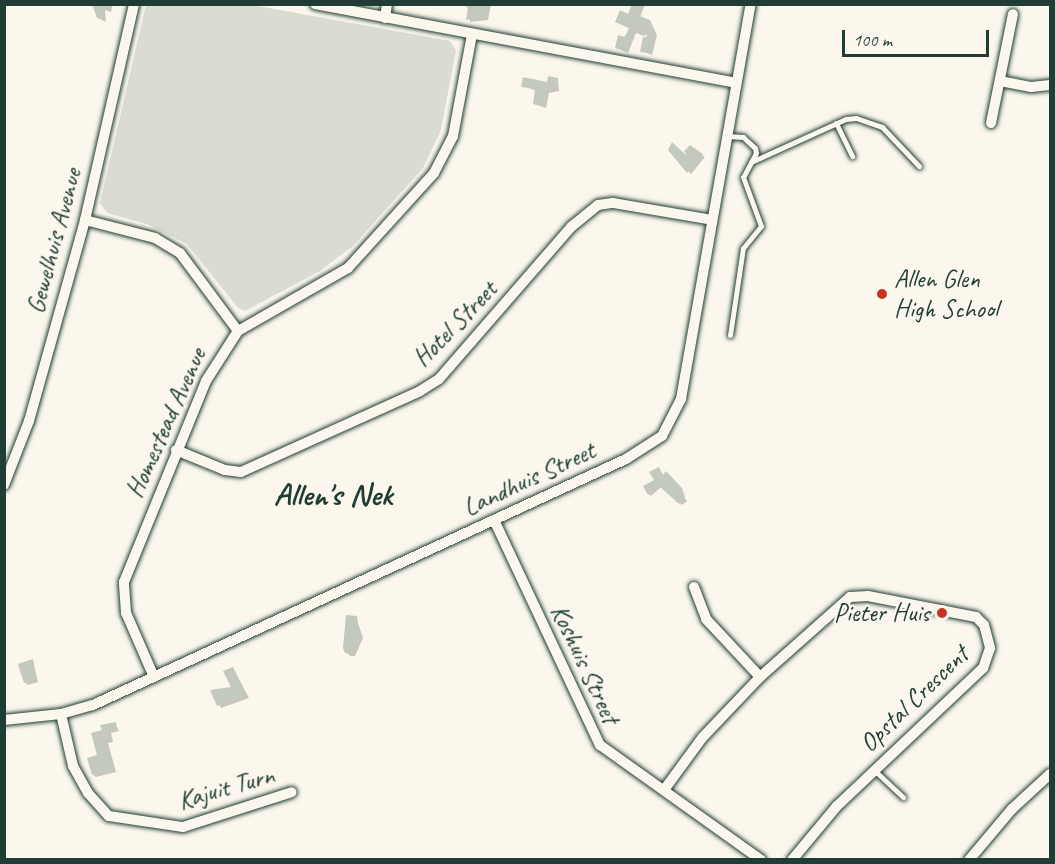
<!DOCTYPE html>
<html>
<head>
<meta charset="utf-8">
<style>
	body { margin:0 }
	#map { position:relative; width:1055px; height:864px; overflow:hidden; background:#fbf7ec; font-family:Caveat,sans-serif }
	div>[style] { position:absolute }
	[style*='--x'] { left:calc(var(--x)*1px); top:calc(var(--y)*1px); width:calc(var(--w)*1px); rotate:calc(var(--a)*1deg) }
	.green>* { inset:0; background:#dbdcd1 }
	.shadow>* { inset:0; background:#0003 }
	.building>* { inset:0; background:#c4c9be }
	.roads { filter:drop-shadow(0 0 2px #1f3d34) drop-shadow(0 0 2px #1f3d34) }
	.service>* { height:5px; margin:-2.5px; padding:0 2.5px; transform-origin:2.5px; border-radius:2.5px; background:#fbf7ec }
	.minor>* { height:10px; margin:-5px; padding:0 5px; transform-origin:5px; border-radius:5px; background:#fbf7ec }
	.dots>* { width:16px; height:16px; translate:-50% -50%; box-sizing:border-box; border:3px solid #fbf7ec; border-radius:50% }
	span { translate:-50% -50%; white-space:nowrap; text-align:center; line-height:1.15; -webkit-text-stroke:4.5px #fbf7ec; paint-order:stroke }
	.street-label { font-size:26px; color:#1f3d34 }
	.poi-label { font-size:26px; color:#1f3d34 }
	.left { translate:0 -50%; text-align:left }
	.right { translate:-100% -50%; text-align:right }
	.district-label { font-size:32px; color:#1f3d34; font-weight:700 }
	.frame { position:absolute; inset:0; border:6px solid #1f3d34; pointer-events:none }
	.scale { position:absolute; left:842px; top:30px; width:147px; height:27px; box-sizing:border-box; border:3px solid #1f3d34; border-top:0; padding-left:8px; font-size:18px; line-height:21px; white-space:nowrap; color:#1f3d34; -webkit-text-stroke:4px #fbf7ec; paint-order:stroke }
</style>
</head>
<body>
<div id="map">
	<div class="green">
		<i style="clip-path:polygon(146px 5px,252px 5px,450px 41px,456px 50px,441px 130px,423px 168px,353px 246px,320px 271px,245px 311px,238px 308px,187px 244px,147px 224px,107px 213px,100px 203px)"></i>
	</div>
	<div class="shadow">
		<i style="clip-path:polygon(93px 4px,113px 4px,111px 12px,105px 10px,106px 22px,98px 18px)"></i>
		<i style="clip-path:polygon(464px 4px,491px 4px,488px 20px,470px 22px,469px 9px)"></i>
		<i style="clip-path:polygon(632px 4px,645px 4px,640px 17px,652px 25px,657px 35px,652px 55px,642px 51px,648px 39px,648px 30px,645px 36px,636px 33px,628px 53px,616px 48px,630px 29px,617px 22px,630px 16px)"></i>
		<i style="clip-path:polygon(558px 80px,559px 91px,549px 93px,546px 108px,534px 104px,537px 91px,523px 86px)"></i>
		<i style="clip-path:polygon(690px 147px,705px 157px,691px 174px,673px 156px,692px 161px)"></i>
		<i style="clip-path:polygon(663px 476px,669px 476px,687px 501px,682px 505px,661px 487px,651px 496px,649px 494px)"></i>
		<i style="clip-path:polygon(356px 617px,363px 638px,355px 656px,350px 656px,347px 652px)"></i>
		<i style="clip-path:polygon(33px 661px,38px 682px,28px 685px,25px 682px)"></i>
		<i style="clip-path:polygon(233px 669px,249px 698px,221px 708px,212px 691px,233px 688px)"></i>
		<i style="clip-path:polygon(115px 723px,119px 731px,111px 733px,113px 742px,108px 743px,116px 772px,96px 777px,93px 775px,103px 731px)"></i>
	</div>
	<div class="building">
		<i style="clip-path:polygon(92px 4px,109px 5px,108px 10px,103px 8px,105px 20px,97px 18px)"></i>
		<i style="clip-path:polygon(460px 4px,488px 4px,486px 17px,466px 20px,468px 7px)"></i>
		<i style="clip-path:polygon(632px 4px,642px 4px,637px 15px,650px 20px,655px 31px,650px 53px,640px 52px,643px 37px,647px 37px,645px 28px,642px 35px,633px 31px,625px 51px,615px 48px,618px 35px,625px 37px,629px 28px,615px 22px,620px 10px,628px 14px)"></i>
		<i style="clip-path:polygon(548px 76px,558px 78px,557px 88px,547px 90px,544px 106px,533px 104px,535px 89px,521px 87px,523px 77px,547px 82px)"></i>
		<i style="clip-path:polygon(672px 142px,687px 156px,684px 151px,690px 145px,703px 154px,687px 173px,668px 150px)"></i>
		<i style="clip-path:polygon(659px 467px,663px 475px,666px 471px,682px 488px,685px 497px,679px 504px,658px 485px,648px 495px,643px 486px,654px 480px,649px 472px)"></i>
		<i style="clip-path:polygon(346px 615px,357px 616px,360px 642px,353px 647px,353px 654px,345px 653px,343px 648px)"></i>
		<i style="clip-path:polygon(33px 659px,36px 679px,24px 683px,18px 664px)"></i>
		<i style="clip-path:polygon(233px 667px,247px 695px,217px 706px,210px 690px,231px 687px,223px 671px)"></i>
		<i style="clip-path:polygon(116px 722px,117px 729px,109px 731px,111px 740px,106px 741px,114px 769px,92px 775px,87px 758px,97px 755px,91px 733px,102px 730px,100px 725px)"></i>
	</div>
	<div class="roads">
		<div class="service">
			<i style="--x:836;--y:123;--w:37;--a:64"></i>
			<i style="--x:728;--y:136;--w:15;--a:4"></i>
			<i style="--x:743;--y:137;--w:16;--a:43"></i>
			<i style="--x:755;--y:148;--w:5;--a:79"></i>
			<i style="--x:756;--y:153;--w:27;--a:118"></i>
			<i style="--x:743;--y:177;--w:52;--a:69.8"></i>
			<i style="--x:761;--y:226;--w:28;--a:129"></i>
			<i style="--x:743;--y:248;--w:88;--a:98.5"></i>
			<i style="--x:751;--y:162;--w:104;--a:-24.4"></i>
			<i style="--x:846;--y:119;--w:10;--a:-6"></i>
			<i style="--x:856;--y:118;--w:28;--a:19"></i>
			<i style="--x:882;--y:127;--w:54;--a:46.5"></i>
			<i style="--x:874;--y:770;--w:40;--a:43"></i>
		</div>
		<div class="minor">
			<i style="--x:315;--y:4;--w:428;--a:10.6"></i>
			<i style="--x:385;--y:18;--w:14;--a:-82"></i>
			<i style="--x:1000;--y:81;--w:32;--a:11"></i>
			<i style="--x:1031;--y:87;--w:19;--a:-6"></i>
			<i style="--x:991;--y:123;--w:111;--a:-78.6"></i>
			<i style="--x:85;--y:220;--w:72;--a:14.4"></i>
			<i style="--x:155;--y:238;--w:29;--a:31"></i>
			<i style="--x:180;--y:253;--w:97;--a:53.4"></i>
			<i style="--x:176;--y:450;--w:53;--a:22.2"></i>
			<i style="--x:225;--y:470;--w:16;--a:7"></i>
			<i style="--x:241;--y:472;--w:196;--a:-24.3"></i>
			<i style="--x:420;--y:391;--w:22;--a:-32"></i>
			<i style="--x:439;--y:379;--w:201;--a:-49"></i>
			<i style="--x:571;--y:227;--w:35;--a:-39"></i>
			<i style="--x:598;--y:205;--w:15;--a:-8"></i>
			<i style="--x:613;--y:203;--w:100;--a:9.7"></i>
			<i style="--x:4;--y:485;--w:69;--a:-68.7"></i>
			<i style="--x:29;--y:421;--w:209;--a:-74.4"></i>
			<i style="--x:85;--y:220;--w:221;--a:-77.2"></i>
			<i style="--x:494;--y:520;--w:249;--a:64.8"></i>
			<i style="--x:600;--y:745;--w:198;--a:35.5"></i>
			<i style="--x:694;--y:587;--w:34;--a:69"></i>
			<i style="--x:706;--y:619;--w:79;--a:47"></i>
			<i style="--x:154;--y:677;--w:70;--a:-113.6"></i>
			<i style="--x:126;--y:613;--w:31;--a:-94"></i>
			<i style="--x:124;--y:582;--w:217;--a:-67.8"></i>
			<i style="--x:206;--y:381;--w:59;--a:-57.4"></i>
			<i style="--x:238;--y:331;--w:127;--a:-29.8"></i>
			<i style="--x:348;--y:268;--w:128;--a:-47.8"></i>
			<i style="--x:434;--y:173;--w:42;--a:-62.8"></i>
			<i style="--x:453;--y:136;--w:104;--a:-79.4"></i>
			<i style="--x:61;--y:714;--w:53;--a:77"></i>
			<i style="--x:73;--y:766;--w:31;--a:61"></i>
			<i style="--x:88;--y:793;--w:31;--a:48"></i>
			<i style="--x:109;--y:816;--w:75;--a:8.5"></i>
			<i style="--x:183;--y:827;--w:114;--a:-17.8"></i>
			<i style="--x:4;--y:720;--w:57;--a:-6"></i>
			<i style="--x:61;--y:714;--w:33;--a:-16"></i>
			<i style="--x:93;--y:705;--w:587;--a:-24.78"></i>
			<i style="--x:626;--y:459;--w:43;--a:-32.6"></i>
			<i style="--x:662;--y:436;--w:42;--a:-62.8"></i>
			<i style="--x:681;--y:399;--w:401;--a:-80"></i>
			<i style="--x:664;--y:790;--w:64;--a:-53.8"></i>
			<i style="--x:702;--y:738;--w:84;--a:-46.4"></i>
			<i style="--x:760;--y:677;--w:120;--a:-41.6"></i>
			<i style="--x:850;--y:597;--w:18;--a:-3"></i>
			<i style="--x:868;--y:596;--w:110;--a:11"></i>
			<i style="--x:976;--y:617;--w:11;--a:45"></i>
			<i style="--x:984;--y:625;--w:24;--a:75"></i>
			<i style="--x:990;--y:648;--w:21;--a:109"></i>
			<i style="--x:983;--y:668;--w:201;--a:136.6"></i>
			<i style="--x:837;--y:806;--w:70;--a:129.8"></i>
			<i style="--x:969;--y:860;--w:67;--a:-49.9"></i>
			<i style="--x:1012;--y:809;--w:52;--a:-42.6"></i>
		</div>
	</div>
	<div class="dots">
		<i style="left:882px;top:294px;background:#c8321e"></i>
		<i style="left:942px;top:613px;background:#c8321e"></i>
	</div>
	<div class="street-label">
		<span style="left:54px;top:241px;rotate:-75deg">Gewelhuis Avenue</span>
		<span style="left:455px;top:324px;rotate:-46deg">Hotel Street</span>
		<span style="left:166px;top:423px;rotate:-66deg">Homestead Avenue</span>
		<span style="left:529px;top:479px;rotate:-25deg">Landhuis Street</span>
		<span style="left:585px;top:664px;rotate:65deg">Koshuis Street</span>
		<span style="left:914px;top:699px;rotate:-44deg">Opstal Crescent</span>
		<span style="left:226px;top:788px;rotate:-16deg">Kajuit Turn</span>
	</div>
	<div class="poi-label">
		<span class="left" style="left:894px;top:294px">Allen Glen<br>High School</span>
		<span class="right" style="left:930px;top:613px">Pieter Huis</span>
	</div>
	<div class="district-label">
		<span style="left:333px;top:495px">Allen's Nek</span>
	</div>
	<div class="frame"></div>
	<div class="scale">100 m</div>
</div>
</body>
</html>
